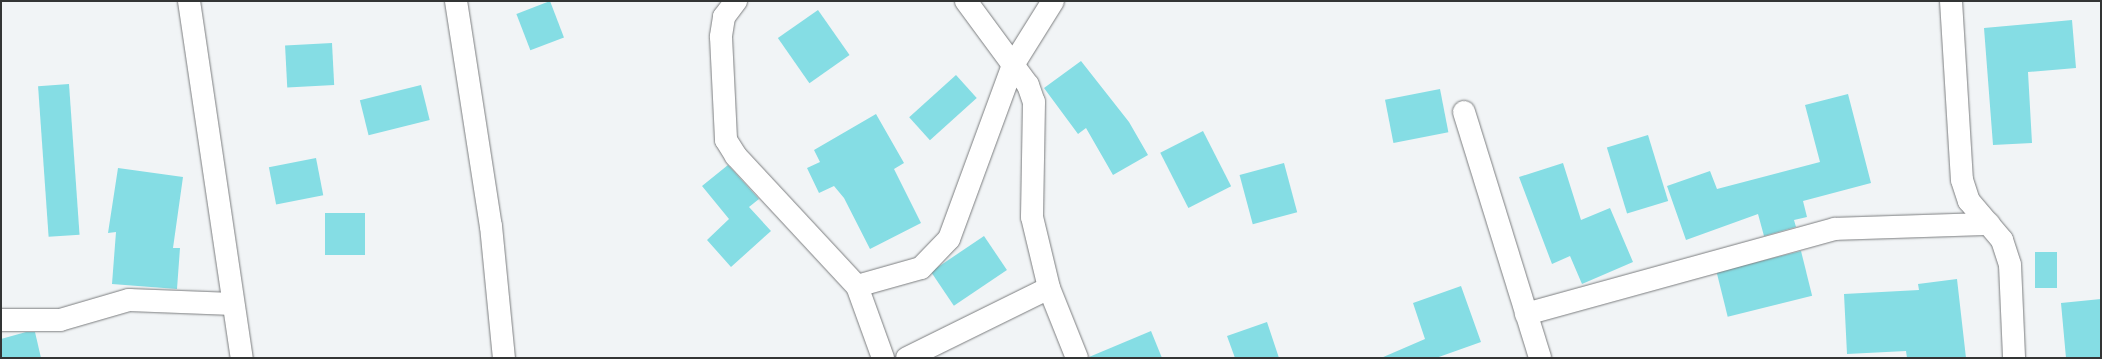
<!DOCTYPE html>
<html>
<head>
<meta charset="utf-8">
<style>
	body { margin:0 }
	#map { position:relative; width:2102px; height:359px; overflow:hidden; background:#f1f4f6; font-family:Rubik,sans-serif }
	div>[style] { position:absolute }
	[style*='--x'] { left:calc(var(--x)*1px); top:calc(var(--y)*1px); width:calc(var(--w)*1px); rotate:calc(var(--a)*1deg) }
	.building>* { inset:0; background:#85dde4; transform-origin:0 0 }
	.roads { filter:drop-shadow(0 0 1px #7b7d7f) drop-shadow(0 0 1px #7b7d7f) }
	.minor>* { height:22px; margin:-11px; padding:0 11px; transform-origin:11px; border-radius:11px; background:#fff }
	span { translate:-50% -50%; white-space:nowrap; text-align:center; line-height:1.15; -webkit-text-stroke:3.5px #f1f4f6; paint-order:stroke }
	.frame { position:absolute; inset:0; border:2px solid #333535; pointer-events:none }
</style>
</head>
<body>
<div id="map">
	<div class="building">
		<i style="left:550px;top:1px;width:39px;height:36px;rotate:69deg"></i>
		<i style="left:818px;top:10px;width:55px;height:49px;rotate:55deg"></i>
		<i style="clip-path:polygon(2072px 20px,2076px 68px,2028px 72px,2032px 143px,1993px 145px,1984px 28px)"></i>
		<i style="left:332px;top:43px;width:42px;height:47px;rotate:87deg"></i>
		<i style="clip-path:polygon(1081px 61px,1129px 122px,1148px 155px,1113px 175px,1086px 128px,1078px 134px,1044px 88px)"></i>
		<i style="left:956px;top:75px;width:31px;height:63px;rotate:48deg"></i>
		<i style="left:69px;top:84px;width:151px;height:31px;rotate:86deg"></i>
		<i style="left:421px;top:85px;width:36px;height:63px;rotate:76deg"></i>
		<i style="left:1440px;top:89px;width:44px;height:56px;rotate:79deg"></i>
		<i style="clip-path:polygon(1848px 94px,1871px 183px,1803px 201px,1807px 217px,1794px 220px,1796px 227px,1764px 236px,1758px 214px,1686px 240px,1667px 186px,1710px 171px,1717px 189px,1820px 162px,1805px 105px)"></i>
		<i style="clip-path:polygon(876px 114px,904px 163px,894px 169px,921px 223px,870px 249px,844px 198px,834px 186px,819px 193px,807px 168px,820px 162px,814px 150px)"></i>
		<i style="left:1203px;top:131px;width:62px;height:48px;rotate:63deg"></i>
		<i style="left:1648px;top:135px;width:69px;height:43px;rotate:73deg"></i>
		<i style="left:316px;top:158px;width:38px;height:48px;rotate:79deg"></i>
		<i style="left:1284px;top:163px;width:51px;height:46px;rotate:75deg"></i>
		<i style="clip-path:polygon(1563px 163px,1581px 220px,1610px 208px,1633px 262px,1582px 284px,1570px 256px,1552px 264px,1519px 177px)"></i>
		<i style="clip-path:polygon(728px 165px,759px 199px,749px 207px,771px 231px,731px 267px,707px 240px,729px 219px,702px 186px)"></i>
		<i style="clip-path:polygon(118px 168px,183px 177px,173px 248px,180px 248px,177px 289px,112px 284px,116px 232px,108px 233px)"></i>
		<i style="left:325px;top:213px;width:40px;height:42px"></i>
		<i style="left:984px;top:236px;width:41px;height:64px;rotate:56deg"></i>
		<i style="left:1801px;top:251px;width:46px;height:87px;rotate:76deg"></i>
		<i style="left:2035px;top:252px;width:22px;height:36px"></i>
		<i style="clip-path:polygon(1957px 279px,1966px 358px,1907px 358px,1906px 351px,1847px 354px,1844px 294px,1919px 290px,1918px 284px)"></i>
		<i style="clip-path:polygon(1461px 286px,1481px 342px,1436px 358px,1381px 358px,1425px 339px,1413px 303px)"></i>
		<i style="clip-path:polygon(2101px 299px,2101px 358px,2066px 358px,2061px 303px)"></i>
		<i style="clip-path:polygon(1267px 322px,1279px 358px,1235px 358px,1227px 336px)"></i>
		<i style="clip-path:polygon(1151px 331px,1162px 358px,1089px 358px,1089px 357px)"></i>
		<i style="clip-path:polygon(26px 332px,35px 332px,41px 358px,1px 358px,1px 339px)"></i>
	</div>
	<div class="roads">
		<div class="minor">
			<i style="--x:189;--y:1;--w:361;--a:81.6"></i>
			<i style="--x:456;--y:1;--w:228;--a:81.2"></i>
			<i style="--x:491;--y:226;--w:133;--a:84.4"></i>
			<i style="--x:736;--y:1;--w:20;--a:127"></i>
			<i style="--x:724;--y:17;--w:20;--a:99"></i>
			<i style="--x:721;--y:37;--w:103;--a:87.2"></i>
			<i style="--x:726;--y:140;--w:19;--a:58"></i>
			<i style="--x:736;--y:156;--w:178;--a:47.1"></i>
			<i style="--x:857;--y:286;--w:77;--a:70.1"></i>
			<i style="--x:966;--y:1;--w:104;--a:53.6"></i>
			<i style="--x:1028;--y:85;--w:18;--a:71"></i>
			<i style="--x:1034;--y:102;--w:115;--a:91"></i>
			<i style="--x:1032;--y:217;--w:73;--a:76.5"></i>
			<i style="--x:1049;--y:288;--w:75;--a:68.2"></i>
			<i style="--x:1951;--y:1;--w:179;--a:86.5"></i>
			<i style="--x:1962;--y:180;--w:22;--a:72"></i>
			<i style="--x:1969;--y:201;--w:51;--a:49.8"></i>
			<i style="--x:2002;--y:240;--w:26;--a:72"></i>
			<i style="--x:2010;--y:265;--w:93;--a:87.5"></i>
			<i style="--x:1464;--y:112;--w:257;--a:72.8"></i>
			<i style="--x:857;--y:286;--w:66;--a:-15.7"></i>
			<i style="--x:921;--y:268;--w:40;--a:-46"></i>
			<i style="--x:949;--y:239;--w:185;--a:-69.8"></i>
			<i style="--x:1013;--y:65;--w:75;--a:-58"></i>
			<i style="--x:1526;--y:314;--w:320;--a:-15.4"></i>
			<i style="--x:1835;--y:229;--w:154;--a:-1.9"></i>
			<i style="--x:1;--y:320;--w:59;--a:0"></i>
			<i style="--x:60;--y:320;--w:72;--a:-16.2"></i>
			<i style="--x:129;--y:300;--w:104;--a:2.2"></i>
			<i style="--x:907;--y:358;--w:158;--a:-26.2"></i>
		</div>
	</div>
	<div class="frame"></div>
</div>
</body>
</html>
